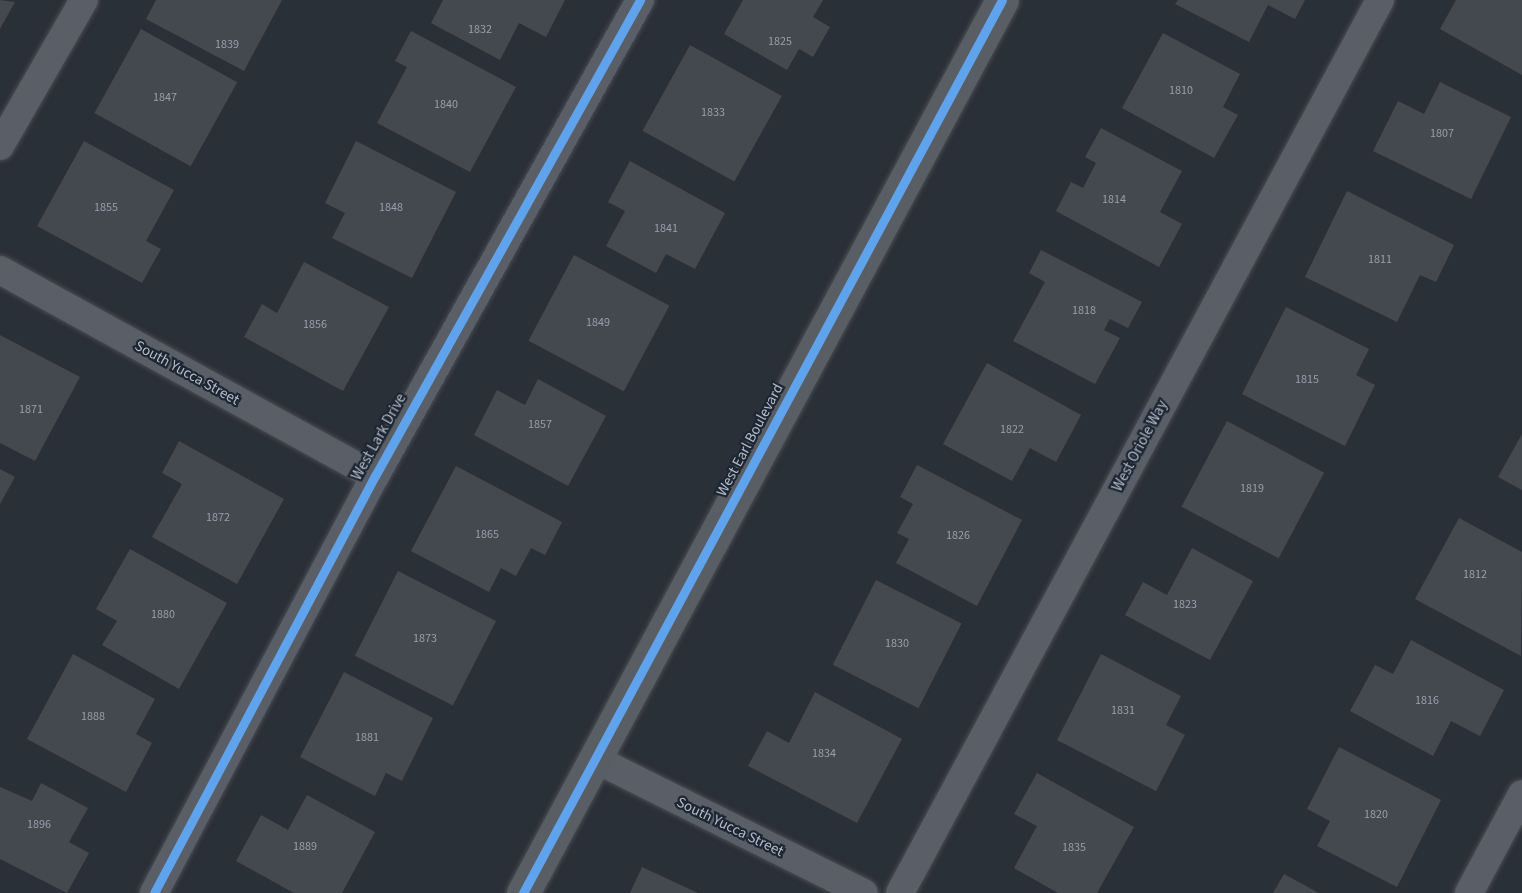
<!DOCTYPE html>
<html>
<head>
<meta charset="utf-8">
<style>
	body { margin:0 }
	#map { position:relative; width:1522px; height:893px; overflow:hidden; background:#2a3038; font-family:"Source Sans 3",sans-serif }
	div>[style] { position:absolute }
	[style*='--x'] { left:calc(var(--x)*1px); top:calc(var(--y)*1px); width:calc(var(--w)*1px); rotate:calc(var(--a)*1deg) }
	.building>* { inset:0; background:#444950; transform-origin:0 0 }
	.roads { filter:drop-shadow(0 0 2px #484c53) drop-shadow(0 0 2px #484c53) }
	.street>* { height:28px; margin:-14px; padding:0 14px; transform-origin:14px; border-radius:14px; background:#5a5e66 }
	.secondary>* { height:33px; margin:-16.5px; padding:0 16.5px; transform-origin:16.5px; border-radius:16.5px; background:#595d64 }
	.cycleway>* { height:9px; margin:-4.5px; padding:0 4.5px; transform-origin:4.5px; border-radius:4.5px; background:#60a3ed }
	span { translate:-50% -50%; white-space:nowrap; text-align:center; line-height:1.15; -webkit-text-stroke:4.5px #1d2633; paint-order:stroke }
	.number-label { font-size:12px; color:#989fab }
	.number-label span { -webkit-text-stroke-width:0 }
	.street-label { font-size:15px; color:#b4bcc9 }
</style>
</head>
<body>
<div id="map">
	<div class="building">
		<i style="clip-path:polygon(0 0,15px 2px,0 29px)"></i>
		<i style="clip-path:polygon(156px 0,282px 0,244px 71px,146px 19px)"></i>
		<i style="clip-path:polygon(443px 0,565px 0,546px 37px,519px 23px,500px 60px,431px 23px)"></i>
		<i style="clip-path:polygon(743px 0,823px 0,813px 17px,830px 27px,813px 57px,799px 49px,787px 70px,724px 34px)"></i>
		<i style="clip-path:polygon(1178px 0,1305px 0,1295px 19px,1268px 5px,1249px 42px,1175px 4px)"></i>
		<i style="clip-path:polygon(1456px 0,1522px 0,1522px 75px,1440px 29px)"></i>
		<i style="left:141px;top:29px;width:110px;height:96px;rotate:29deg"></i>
		<i style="clip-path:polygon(411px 31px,516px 87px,470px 172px,377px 123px,407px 67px,395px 61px)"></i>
		<i style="clip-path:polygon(1163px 33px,1240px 74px,1223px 107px,1238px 115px,1214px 158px,1122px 108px)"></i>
		<i style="left:690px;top:45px;width:105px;height:98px;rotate:29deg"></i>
		<i style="clip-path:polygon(1440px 82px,1511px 117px,1471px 199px,1373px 151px,1398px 101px,1424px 114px)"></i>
		<i style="clip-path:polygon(1101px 128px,1182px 171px,1160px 212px,1182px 224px,1159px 267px,1056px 211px,1071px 182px,1083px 188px,1096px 163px,1085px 157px)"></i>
		<i style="clip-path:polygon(84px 141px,174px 190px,146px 241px,161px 249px,142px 283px,37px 226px)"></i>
		<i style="clip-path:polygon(356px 141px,456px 192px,412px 278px,332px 238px,345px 213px,325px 203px)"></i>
		<i style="clip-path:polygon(630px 161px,725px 213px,695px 269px,666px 254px,656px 273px,606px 246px,625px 211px,608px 202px)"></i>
		<i style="clip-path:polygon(1347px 191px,1454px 245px,1436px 282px,1420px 275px,1397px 322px,1305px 277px)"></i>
		<i style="clip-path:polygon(1041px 250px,1142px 302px,1128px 328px,1110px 319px,1104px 330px,1120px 338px,1095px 384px,1013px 341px,1045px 282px,1029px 273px)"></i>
		<i style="left:574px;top:255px;width:108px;height:97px;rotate:28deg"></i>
		<i style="clip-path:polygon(304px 262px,389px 307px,343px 391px,244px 337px,262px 304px,277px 313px)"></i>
		<i style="clip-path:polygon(1286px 307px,1369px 349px,1356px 375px,1375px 385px,1345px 446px,1242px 394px)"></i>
		<i style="clip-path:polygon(0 335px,80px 377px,35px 461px,0 443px)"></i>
		<i style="clip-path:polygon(987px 363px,1081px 415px,1056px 462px,1030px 448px,1012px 481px,943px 444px)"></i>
		<i style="clip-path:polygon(538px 379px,606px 416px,568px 486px,474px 435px,497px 390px,525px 405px)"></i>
		<i style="left:1227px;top:421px;width:110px;height:97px;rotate:28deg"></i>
		<i style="clip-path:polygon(1522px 434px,1522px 490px,1498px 477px)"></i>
		<i style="clip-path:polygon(179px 441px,284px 499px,237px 584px,152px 537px,182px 484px,162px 473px)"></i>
		<i style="clip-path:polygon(917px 465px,1022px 520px,977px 606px,896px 563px,909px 539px,897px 533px,913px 504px,900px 497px)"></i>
		<i style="clip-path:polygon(456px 466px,562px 522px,545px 555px,531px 548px,516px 576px,501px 568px,489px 592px,411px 551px)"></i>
		<i style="clip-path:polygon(0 469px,15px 477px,0 504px)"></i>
		<i style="clip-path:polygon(1459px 518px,1522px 552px,1521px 656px,1415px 599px)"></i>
		<i style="clip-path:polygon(1192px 548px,1253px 581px,1210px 660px,1125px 615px,1143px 582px,1167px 595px)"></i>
		<i style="clip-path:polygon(130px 549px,227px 603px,179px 689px,102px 645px,117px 621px,96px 609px)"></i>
		<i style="left:398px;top:571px;width:110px;height:95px;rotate:27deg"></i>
		<i style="left:876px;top:580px;width:96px;height:95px;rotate:27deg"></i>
		<i style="clip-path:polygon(1411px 640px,1504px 690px,1480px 736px,1451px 721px,1433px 756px,1350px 711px,1375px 665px,1393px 674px)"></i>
		<i style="clip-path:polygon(73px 654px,155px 699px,136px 734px,152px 743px,126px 792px,27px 739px)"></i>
		<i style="clip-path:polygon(1101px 654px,1181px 696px,1166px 725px,1185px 735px,1156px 791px,1057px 740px)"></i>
		<i style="clip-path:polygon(344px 672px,433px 718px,402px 781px,386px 773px,375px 796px,300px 757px)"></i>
		<i style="clip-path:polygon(815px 692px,902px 739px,857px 823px,748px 766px,767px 731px,789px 743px)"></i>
		<i style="clip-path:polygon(1339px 747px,1441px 800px,1397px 887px,1317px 846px,1330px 821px,1307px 809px)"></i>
		<i style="clip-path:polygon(1037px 773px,1134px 827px,1097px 893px,1058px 893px,1014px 868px,1037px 826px,1014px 814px)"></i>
		<i style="clip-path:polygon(41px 783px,88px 808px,69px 842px,89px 853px,67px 893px,0 859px,0 787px,32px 801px)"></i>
		<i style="clip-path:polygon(307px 795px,375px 832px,342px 893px,294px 893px,236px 861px,261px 815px,288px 830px)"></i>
		<i style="clip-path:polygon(642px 867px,698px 893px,630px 893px)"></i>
		<i style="clip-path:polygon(1284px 874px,1319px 893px,1273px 893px)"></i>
	</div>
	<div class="roads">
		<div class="street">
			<i style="--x:0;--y:146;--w:168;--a:-60.1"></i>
			<i style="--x:0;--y:270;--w:428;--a:28.8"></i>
			<i style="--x:597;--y:760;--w:298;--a:26.5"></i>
			<i style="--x:154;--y:893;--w:472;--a:-62.1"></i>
			<i style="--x:375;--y:476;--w:545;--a:-60.89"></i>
			<i style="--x:900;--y:893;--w:1014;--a:-61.74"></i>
			<i style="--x:1469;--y:893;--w:112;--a:-61.8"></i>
		</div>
		<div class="secondary">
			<i style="--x:523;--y:893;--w:1013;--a:-61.79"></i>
		</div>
	</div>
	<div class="cycleway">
		<i style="--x:154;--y:893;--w:472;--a:-62.1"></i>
		<i style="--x:375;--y:476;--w:545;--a:-60.89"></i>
		<i style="--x:523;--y:893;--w:1013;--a:-61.79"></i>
	</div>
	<div class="number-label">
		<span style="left:480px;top:30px">1832</span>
		<span style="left:780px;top:42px">1825</span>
		<span style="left:227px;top:45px">1839</span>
		<span style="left:1181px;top:91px">1810</span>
		<span style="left:165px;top:98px">1847</span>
		<span style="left:446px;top:105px">1840</span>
		<span style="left:713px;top:113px">1833</span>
		<span style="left:1442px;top:134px">1807</span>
		<span style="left:1114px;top:200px">1814</span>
		<span style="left:106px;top:208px">1855</span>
		<span style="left:391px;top:208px">1848</span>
		<span style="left:666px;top:229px">1841</span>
		<span style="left:1380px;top:260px">1811</span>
		<span style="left:1084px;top:311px">1818</span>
		<span style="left:598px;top:323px">1849</span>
		<span style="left:315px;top:325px">1856</span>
		<span style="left:1307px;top:380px">1815</span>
		<span style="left:31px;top:410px">1871</span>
		<span style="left:540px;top:425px">1857</span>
		<span style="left:1012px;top:430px">1822</span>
		<span style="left:1252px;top:489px">1819</span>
		<span style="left:218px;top:518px">1872</span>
		<span style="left:487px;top:535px">1865</span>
		<span style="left:958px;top:536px">1826</span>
		<span style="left:1475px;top:575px">1812</span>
		<span style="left:1185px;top:605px">1823</span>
		<span style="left:163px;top:615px">1880</span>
		<span style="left:425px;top:639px">1873</span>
		<span style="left:897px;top:644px">1830</span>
		<span style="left:1427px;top:701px">1816</span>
		<span style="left:1123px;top:711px">1831</span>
		<span style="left:93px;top:717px">1888</span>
		<span style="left:367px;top:738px">1881</span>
		<span style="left:824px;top:754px">1834</span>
		<span style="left:1376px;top:815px">1820</span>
		<span style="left:39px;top:825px">1896</span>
		<span style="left:305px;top:847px">1889</span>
		<span style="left:1074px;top:848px">1835</span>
	</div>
	<div class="street-label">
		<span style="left:187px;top:373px;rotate:29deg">South Yucca Street</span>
		<span style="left:379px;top:437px;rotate:-61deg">West Lark Drive</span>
		<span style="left:750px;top:440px;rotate:-62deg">West Earl Boulevard</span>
		<span style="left:1140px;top:446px;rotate:-62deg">West Oriole Way</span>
		<span style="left:730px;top:827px;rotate:26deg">South Yucca Street</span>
	</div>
</div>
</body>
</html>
